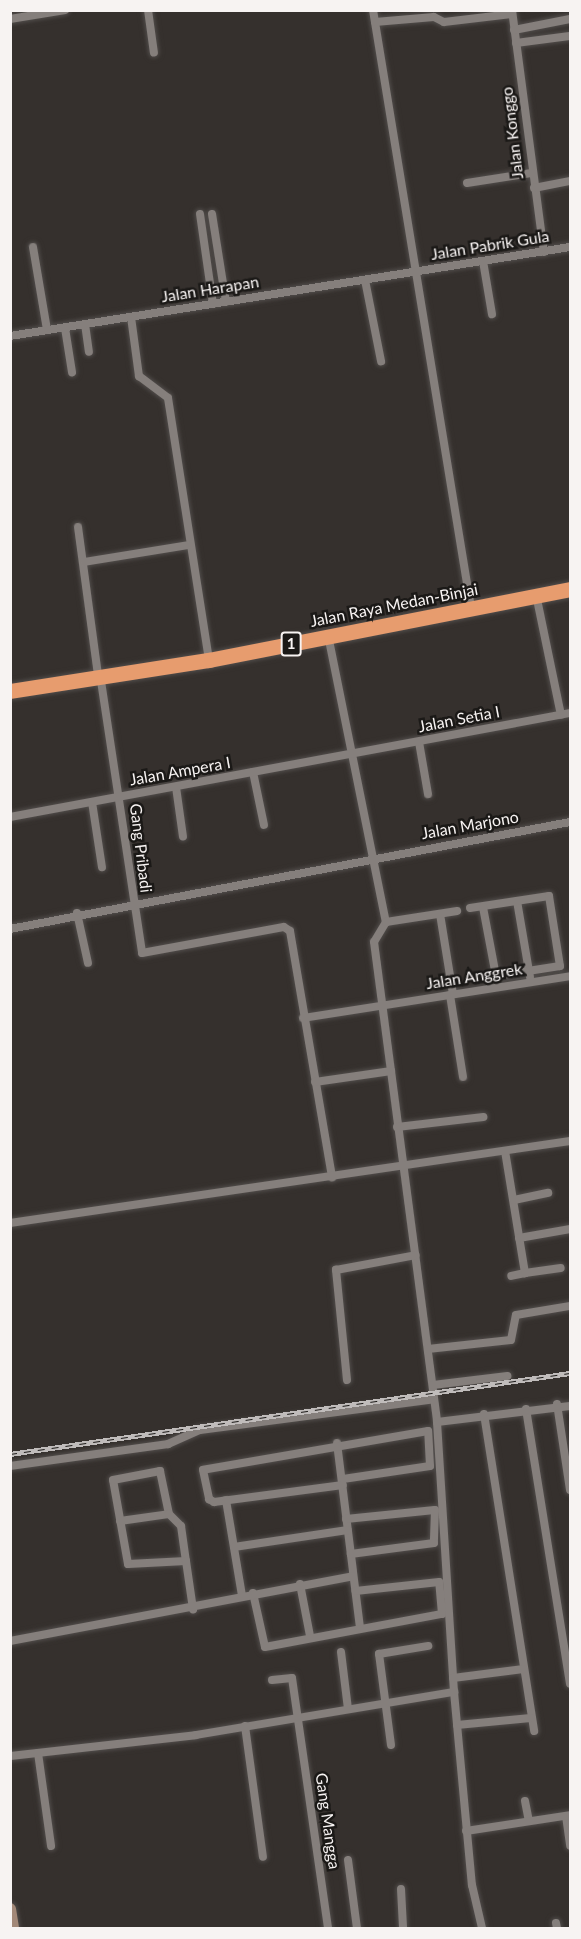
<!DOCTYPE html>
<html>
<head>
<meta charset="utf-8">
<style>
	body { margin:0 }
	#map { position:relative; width:581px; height:1939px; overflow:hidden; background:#35302d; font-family:Lato,sans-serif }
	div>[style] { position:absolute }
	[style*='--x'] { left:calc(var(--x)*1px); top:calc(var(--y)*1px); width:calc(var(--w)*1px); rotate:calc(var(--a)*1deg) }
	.roads { filter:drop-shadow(0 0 2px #514d4b) drop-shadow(0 0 2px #514d4b) }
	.street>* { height:8px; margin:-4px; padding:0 4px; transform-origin:4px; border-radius:4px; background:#857f7c }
	.secondary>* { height:12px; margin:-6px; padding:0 6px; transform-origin:6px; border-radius:6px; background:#a28878 }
	.highway>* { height:15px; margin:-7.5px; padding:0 7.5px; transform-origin:7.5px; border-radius:7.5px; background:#e79c6e }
	.rail>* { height:4.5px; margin-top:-2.25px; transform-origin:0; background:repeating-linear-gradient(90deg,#1b1917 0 7px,#c0bcbb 0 14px); box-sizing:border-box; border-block:2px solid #c0bcbb }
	span { translate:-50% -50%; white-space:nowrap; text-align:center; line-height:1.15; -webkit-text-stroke:5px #1b1917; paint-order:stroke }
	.shield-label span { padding:2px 4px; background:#1b1917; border:2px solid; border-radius:4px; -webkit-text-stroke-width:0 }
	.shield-label { font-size:15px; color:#f7f3f2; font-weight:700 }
	.street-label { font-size:16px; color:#f7f3f2 }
	.frame { position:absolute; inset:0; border:12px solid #f7f3f2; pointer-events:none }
</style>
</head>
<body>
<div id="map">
	<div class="roads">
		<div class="street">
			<i style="--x:148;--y:10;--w:43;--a:82.1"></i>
			<i style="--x:373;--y:10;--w:606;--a:80.69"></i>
			<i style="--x:512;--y:10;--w:244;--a:82.5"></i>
			<i style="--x:10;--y:19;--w:56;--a:-9.3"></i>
			<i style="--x:375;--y:22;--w:59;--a:-4.8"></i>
			<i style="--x:434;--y:17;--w:11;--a:27"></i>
			<i style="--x:444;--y:22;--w:68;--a:-6.7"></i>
			<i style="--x:514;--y:30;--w:57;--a:-11.1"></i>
			<i style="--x:516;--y:43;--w:54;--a:-7.4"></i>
			<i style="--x:467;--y:183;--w:65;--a:-8.9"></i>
			<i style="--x:534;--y:188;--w:37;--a:-11"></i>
			<i style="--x:200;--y:214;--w:91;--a:81.8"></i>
			<i style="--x:212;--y:214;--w:89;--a:81"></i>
			<i style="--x:33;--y:247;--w:84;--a:80.4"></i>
			<i style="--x:483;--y:261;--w:54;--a:80.4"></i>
			<i style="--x:365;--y:280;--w:83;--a:78.8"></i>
			<i style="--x:131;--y:317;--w:60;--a:82.3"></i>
			<i style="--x:139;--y:376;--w:36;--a:37"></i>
			<i style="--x:168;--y:398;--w:265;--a:81.1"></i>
			<i style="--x:85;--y:324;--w:28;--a:82"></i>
			<i style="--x:65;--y:328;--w:45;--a:81"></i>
			<i style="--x:10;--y:336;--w:567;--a:-9.03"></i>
			<i style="--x:78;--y:527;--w:148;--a:82.3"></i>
			<i style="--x:84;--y:562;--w:106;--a:-9.2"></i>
			<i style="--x:538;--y:604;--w:113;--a:78.3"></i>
			<i style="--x:330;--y:645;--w:283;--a:78.6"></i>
			<i style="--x:386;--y:922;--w:23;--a:121"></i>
			<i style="--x:374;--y:942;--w:484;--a:82.5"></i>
			<i style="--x:437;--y:1422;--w:271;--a:86.4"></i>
			<i style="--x:454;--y:1692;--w:194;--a:84.7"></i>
			<i style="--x:472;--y:1885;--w:44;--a:76.9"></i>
			<i style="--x:101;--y:681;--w:275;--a:81.4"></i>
			<i style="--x:142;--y:953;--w:144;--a:-10.4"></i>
			<i style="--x:284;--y:927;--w:7;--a:34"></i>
			<i style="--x:290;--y:931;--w:250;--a:80.3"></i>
			<i style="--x:419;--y:742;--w:53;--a:80.2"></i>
			<i style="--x:253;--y:772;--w:54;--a:78.3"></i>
			<i style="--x:176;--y:787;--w:50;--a:82"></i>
			<i style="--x:92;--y:802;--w:66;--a:81.3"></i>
			<i style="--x:10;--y:817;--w:570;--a:-10.52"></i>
			<i style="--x:517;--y:901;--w:77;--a:80.3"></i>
			<i style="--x:470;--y:908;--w:80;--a:-8.6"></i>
			<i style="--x:549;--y:896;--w:71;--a:81.1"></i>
			<i style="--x:560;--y:966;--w:65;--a:171.1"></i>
			<i style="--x:496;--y:976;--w:70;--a:-100.7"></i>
			<i style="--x:77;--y:913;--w:51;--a:77.6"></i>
			<i style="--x:440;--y:914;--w:81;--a:80.8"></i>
			<i style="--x:386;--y:922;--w:72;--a:-8.8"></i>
			<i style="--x:10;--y:929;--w:570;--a:-10.82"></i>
			<i style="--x:450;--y:995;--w:83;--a:81"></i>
			<i style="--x:303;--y:1018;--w:270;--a:-8.9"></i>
			<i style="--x:315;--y:1082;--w:77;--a:-8.2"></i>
			<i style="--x:397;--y:1127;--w:87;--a:-6.6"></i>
			<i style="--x:505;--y:1151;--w:124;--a:80.7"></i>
			<i style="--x:525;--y:1273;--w:14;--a:168"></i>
			<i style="--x:514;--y:1200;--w:35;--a:-12"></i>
			<i style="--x:10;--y:1223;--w:566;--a:-8.33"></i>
			<i style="--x:519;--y:1238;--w:52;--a:-10"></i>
			<i style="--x:525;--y:1273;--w:36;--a:-8"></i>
			<i style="--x:428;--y:1349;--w:83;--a:-6.2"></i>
			<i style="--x:511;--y:1340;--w:25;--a:-79"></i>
			<i style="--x:516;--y:1315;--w:55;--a:-9.5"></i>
			<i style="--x:347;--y:1380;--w:111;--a:-95.7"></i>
			<i style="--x:336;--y:1270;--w:81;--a:-10.6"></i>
			<i style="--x:433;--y:1385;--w:75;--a:-6.9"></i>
			<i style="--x:557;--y:1404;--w:87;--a:81.4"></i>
			<i style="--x:526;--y:1409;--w:278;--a:80.9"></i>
			<i style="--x:484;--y:1414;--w:321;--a:81"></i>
			<i style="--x:437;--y:1422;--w:134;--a:-6.9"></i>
			<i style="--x:337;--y:1443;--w:185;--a:82.9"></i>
			<i style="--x:10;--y:1466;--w:160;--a:-7.9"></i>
			<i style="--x:168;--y:1444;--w:35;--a:-24"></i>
			<i style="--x:200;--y:1430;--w:236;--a:-7.5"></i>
			<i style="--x:343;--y:1479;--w:88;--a:-8.5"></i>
			<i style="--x:430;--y:1466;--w:35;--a:-93"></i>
			<i style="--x:428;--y:1431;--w:228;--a:170.2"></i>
			<i style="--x:203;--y:1470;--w:30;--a:78"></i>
			<i style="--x:209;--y:1499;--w:6;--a:31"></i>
			<i style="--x:214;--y:1502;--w:130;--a:-7.5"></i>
			<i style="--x:226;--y:1500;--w:97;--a:80.5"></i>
			<i style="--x:346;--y:1519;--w:89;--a:-5.8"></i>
			<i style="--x:435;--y:1510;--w:33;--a:92"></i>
			<i style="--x:434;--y:1543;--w:84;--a:172.5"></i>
			<i style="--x:120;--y:1521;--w:49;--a:-8.1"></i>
			<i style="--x:234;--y:1547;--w:115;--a:-8.5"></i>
			<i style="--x:186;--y:1561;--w:58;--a:177"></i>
			<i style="--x:128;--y:1564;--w:85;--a:-100.1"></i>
			<i style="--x:113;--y:1480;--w:48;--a:-10.8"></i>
			<i style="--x:160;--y:1471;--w:44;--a:78.2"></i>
			<i style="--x:169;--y:1514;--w:17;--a:45"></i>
			<i style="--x:181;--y:1526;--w:35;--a:82"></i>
			<i style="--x:186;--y:1561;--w:49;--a:81.7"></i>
			<i style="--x:300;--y:1584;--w:53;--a:79.1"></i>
			<i style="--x:253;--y:1593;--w:55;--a:77.5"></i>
			<i style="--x:265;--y:1647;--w:180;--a:-10.6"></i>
			<i style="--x:442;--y:1614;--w:32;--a:-95"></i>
			<i style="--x:439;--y:1582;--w:84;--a:173.9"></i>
			<i style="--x:10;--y:1641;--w:349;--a:-10.7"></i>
			<i style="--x:341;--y:1652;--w:57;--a:83"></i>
			<i style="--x:453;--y:1678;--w:71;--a:-7.3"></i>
			<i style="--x:272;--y:1680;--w:20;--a:-6"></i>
			<i style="--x:292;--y:1678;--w:253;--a:81.8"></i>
			<i style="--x:457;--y:1725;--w:74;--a:-5.4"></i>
			<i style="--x:245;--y:1726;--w:132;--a:82.2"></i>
			<i style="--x:391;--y:1745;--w:92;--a:-97.5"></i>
			<i style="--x:379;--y:1654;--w:50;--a:-9.3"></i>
			<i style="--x:38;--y:1753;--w:94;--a:82"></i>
			<i style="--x:10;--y:1756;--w:187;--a:-6.4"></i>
			<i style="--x:196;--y:1735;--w:262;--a:-9.5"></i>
			<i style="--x:525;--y:1801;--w:20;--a:79"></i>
			<i style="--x:566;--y:1816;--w:30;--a:82"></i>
			<i style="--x:466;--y:1831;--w:105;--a:-8.7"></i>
			<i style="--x:348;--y:1860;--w:69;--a:82.5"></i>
			<i style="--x:401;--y:1889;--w:39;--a:87"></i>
			<i style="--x:556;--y:1923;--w:5;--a:79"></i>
		</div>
		<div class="secondary">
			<i style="--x:10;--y:1909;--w:19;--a:81"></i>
		</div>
		<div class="highway">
			<i style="--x:10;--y:691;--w:201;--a:-8.9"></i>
			<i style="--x:209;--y:660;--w:368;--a:-11.1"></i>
		</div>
	</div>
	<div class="rail">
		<i style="--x:10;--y:1454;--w:566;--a:-8.23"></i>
	</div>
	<div class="shield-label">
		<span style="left:291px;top:644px">1</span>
	</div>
	<div class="street-label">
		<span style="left:512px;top:133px;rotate:-97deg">Jalan Konggo</span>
		<span style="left:490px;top:245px;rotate:-9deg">Jalan Pabrik Gula</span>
		<span style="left:210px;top:289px;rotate:-9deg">Jalan Harapan</span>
		<span style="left:394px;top:605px;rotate:-11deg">Jalan Raya Medan-Binjai</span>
		<span style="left:459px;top:719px;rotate:-11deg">Jalan Setia I</span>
		<span style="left:180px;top:771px;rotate:-10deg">Jalan Ampera I</span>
		<span style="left:470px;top:825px;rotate:-10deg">Jalan Marjono</span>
		<span style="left:141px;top:848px;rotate:83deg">Gang Pribadi</span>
		<span style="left:474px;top:976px;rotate:-9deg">Jalan Anggrek</span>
		<span style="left:328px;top:1821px;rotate:82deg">Gang Mangga</span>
	</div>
	<div class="frame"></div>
</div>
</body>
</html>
